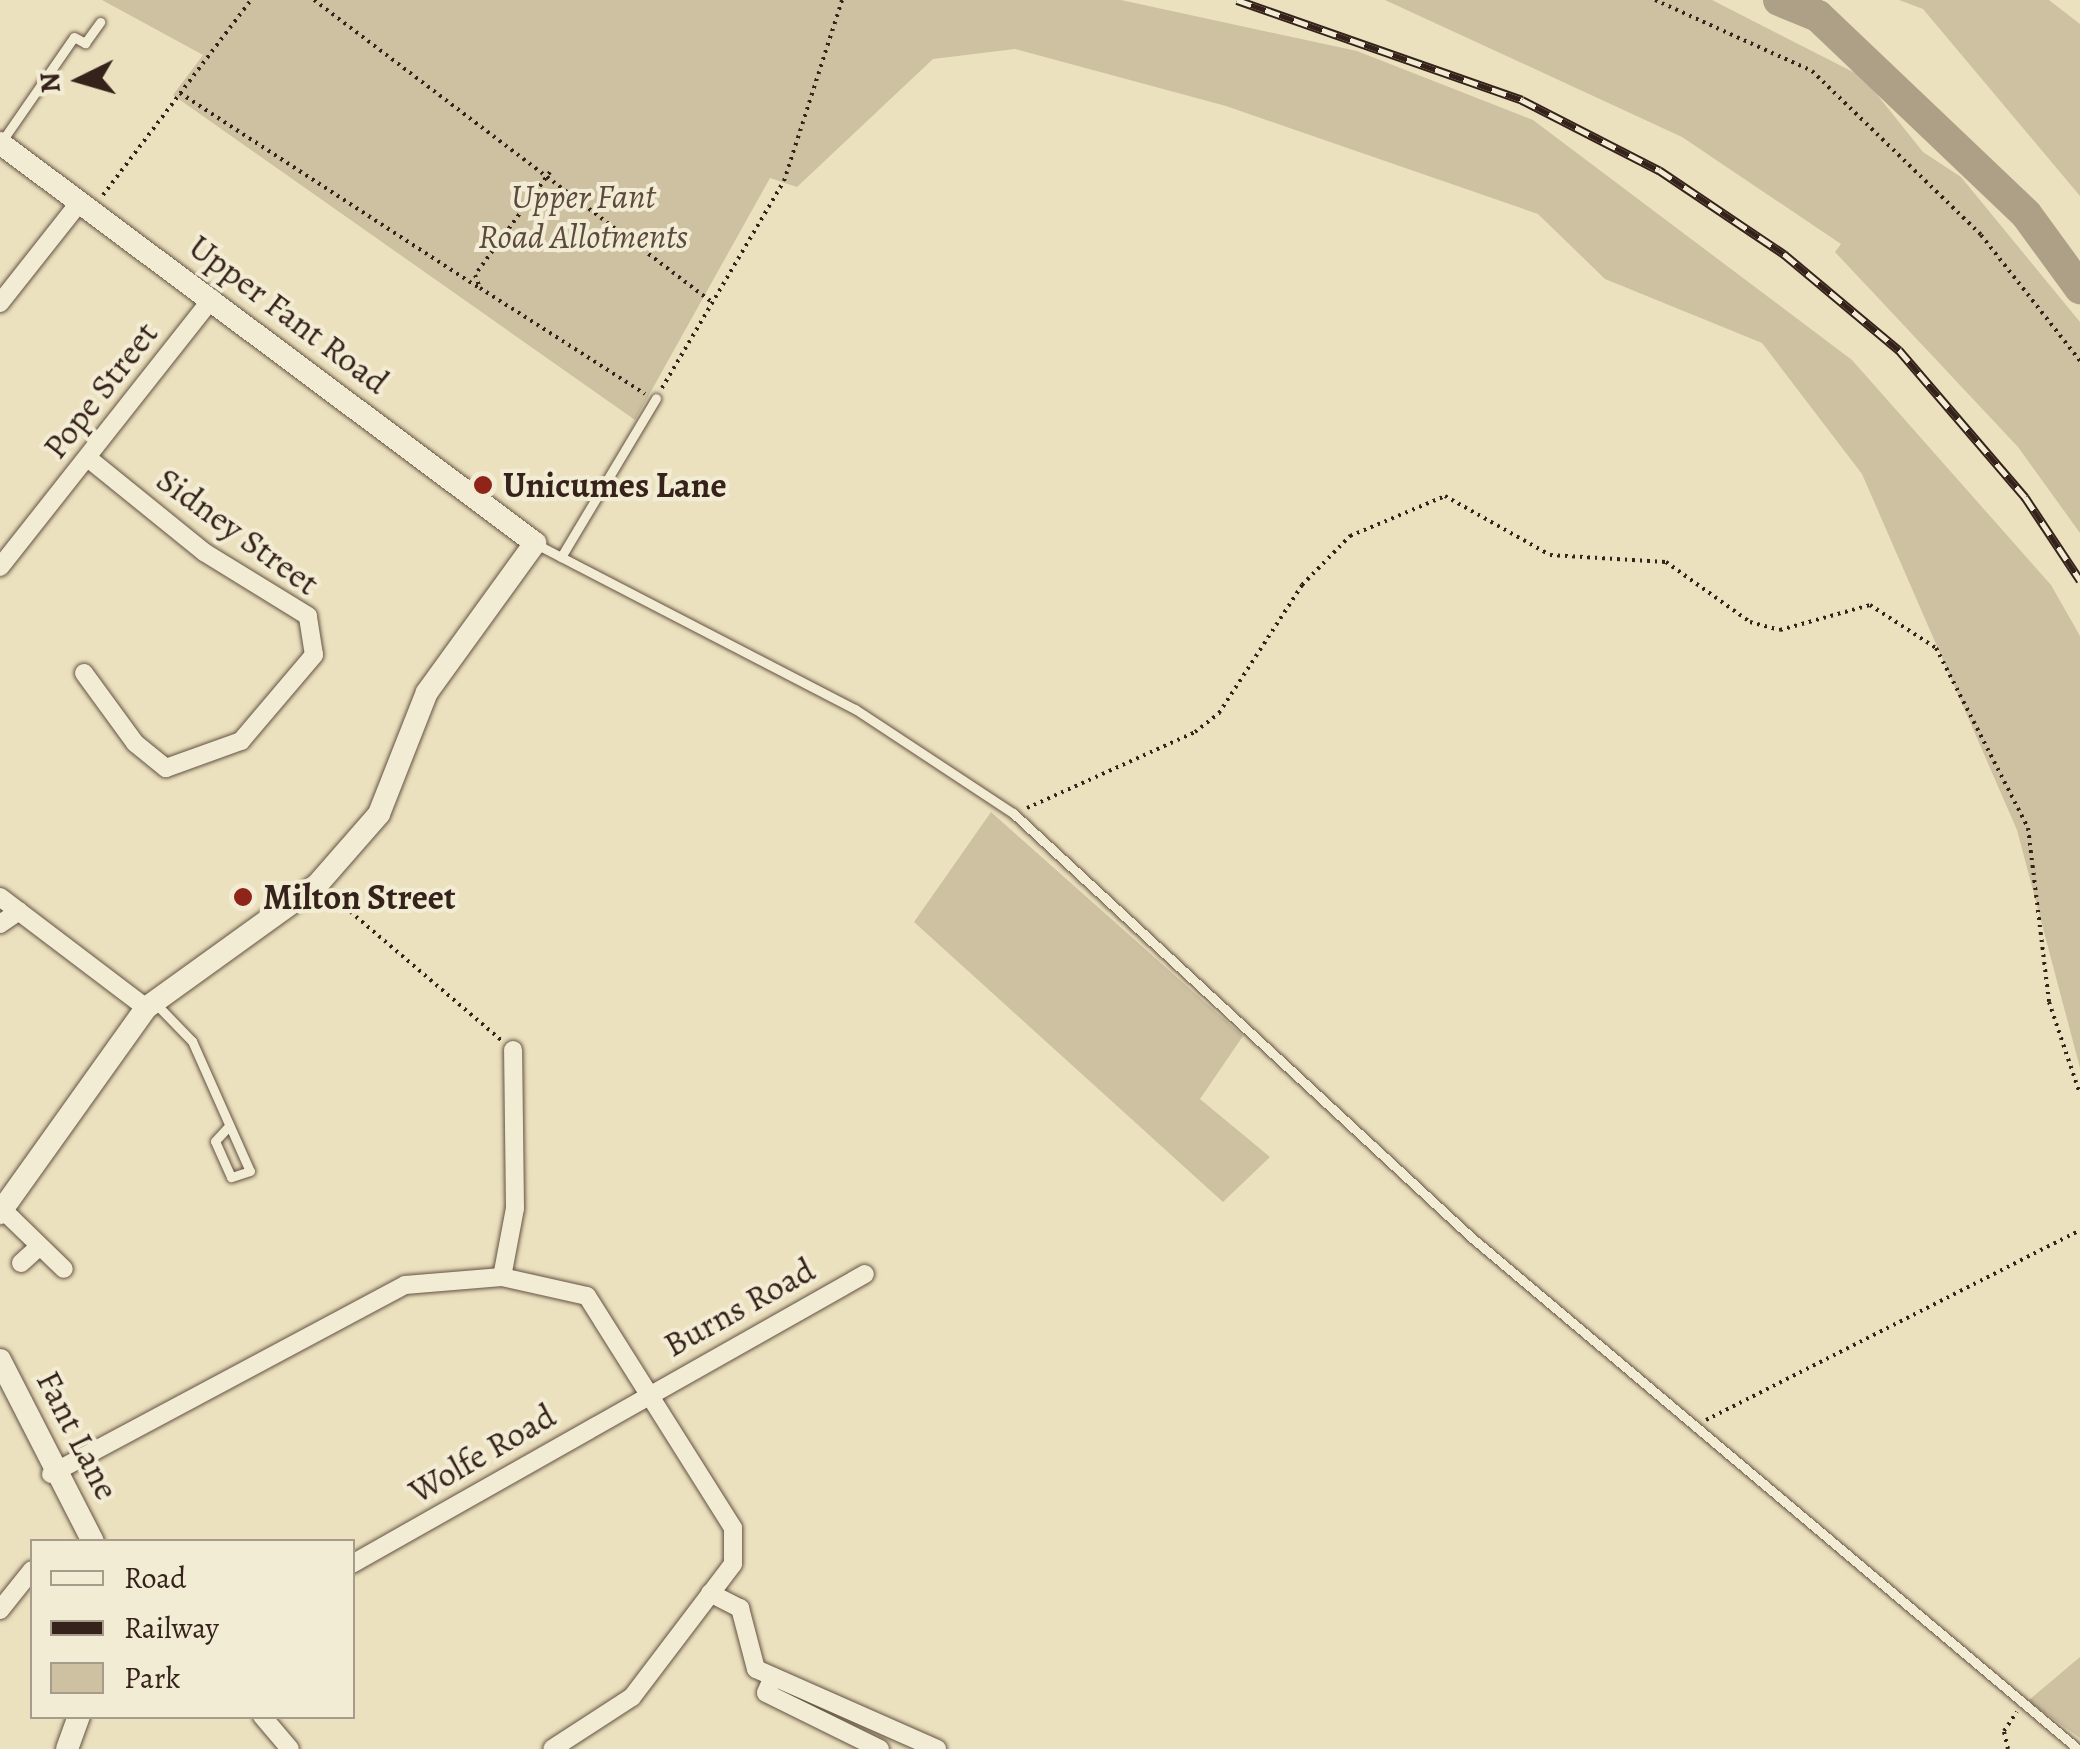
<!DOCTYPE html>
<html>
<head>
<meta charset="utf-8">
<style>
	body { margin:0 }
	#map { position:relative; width:2080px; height:1749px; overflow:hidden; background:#ece1be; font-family:Alegreya,serif }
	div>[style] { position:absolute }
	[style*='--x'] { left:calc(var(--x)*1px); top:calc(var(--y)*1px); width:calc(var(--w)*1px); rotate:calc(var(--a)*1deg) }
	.green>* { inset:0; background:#cdc1a2 }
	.river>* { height:32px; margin:-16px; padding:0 16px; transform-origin:16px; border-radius:16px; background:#aea087 }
	.path>* { height:4px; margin-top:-2px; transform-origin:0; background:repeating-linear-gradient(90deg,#35231b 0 2.5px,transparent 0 7.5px) }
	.roads { filter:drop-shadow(0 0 2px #635244) drop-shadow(0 0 2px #635244) }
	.lane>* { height:9px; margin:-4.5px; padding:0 4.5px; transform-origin:4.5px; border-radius:4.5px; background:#f3ecd5 }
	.street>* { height:18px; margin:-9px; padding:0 9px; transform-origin:9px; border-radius:9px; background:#f3ecd5 }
	.secondary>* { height:22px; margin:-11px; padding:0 11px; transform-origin:11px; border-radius:11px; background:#f3ecd5 }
	.rail>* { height:9px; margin-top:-4.5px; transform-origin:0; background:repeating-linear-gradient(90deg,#f3ecd5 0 15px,#35231b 0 30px); box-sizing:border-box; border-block:2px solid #35231b }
	.dots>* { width:28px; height:28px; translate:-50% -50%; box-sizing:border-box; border:5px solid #f3ecd5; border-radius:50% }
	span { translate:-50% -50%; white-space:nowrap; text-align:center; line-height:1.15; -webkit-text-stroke:8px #f3ecd5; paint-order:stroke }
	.park-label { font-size:35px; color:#5b4a3d; font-style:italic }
	.street-label { font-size:35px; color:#35231b }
	.poi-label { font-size:35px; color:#35231b; font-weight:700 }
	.left { translate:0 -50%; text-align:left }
	.legend { position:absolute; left:30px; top:1539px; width:325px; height:180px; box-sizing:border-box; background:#f3ecd5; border:2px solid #a79c8b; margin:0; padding:12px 18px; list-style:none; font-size:30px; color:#35231b }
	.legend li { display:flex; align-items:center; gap:20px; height:50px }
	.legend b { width:50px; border:2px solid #a79c8b }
	.north { position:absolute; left:30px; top:30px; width:100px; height:100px; -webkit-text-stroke:8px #f3ecd5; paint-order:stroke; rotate:265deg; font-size:28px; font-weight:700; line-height:40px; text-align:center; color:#35231b }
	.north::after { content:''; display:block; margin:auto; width:35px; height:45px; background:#35231b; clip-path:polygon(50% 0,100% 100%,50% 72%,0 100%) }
</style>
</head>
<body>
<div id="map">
	<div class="green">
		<i style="clip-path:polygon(102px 0,1121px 0,1357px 51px,1533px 120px,1852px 360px,2051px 585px,2080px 636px,2080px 1068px,2017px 830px,1862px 474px,1762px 343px,1605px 279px,1538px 214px,1226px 106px,1015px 49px,933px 59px,797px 187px,770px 178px,635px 420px,173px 95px,203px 55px)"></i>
		<i style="clip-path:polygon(1385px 0,1712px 0,1863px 77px,1923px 152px,1961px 177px,2080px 322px,2080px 533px,2018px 447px,1835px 252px,1841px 244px,1682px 137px)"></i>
		<i style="clip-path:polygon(1899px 0,2049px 0,2080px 24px,2080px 196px,1923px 9px)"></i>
		<i style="clip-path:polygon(991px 812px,1243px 1036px,1200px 1099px,1270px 1157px,1223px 1202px,914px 922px)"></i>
		<i style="clip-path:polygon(2080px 1657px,2080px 1738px,2028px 1701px)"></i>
	</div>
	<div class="river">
		<i style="--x:1779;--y:0;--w:42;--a:22.3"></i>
		<i style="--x:1818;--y:16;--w:287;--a:43.6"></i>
		<i style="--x:2026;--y:214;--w:92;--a:53.9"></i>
	</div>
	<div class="path">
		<i style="--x:314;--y:0;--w:500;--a:37.2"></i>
		<i style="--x:1655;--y:0;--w:172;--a:24.3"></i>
		<i style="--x:1812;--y:71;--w:235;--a:44.1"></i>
		<i style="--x:1981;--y:235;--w:160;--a:51.8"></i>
		<i style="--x:180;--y:93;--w:356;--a:33.1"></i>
		<i style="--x:550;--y:172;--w:127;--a:126.1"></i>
		<i style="--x:475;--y:275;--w:14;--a:69"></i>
		<i style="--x:480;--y:288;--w:196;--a:32.7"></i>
		<i style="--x:103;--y:195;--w:245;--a:-52.8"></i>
		<i style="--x:662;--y:388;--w:240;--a:-59.5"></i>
		<i style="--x:784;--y:181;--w:190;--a:-72.2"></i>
		<i style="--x:1027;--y:808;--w:184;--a:-24.3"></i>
		<i style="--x:1195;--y:732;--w:31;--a:-38"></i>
		<i style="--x:1219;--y:713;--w:153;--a:-57"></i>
		<i style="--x:1302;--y:585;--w:69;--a:-45.6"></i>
		<i style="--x:1350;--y:536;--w:103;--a:-22.8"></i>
		<i style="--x:1445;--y:496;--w:120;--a:29.3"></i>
		<i style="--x:1550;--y:555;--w:116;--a:3.5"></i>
		<i style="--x:1666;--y:562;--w:103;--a:35.5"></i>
		<i style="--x:1750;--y:622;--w:31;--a:15"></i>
		<i style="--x:1780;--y:630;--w:93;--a:-15.5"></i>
		<i style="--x:1870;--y:605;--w:79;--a:33.1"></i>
		<i style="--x:1936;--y:648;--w:202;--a:62.9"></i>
		<i style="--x:2028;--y:828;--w:175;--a:83.1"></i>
		<i style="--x:2049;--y:1002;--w:97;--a:71.4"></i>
		<i style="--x:333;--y:897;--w:221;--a:40.4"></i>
		<i style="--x:1706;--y:1420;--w:419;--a:-26.9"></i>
		<i style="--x:2008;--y:1749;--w:18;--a:-103"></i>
		<i style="--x:2004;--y:1731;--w:23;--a:-56"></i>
	</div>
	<div class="roads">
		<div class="lane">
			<i style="--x:2;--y:141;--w:126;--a:-55.3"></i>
			<i style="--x:74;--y:37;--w:13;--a:29"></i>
			<i style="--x:85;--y:43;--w:26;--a:-54"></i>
			<i style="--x:538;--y:545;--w:357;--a:27.4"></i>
			<i style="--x:855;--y:709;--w:189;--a:33.4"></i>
			<i style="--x:1013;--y:813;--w:624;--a:42.79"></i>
			<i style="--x:1471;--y:1237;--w:794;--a:40.15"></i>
			<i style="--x:561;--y:557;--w:185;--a:-59.1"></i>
			<i style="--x:156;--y:1004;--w:52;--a:45.8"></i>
			<i style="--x:192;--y:1041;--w:142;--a:66"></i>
			<i style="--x:250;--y:1171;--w:20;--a:162"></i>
			<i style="--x:231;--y:1177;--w:39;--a:-114"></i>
			<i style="--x:215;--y:1141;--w:21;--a:-47"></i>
		</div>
		<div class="street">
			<i style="--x:0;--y:303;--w:127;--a:-51.7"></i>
			<i style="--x:0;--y:567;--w:342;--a:-51.7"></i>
			<i style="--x:84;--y:673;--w:87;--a:53.9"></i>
			<i style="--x:135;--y:743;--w:40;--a:39"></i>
			<i style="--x:166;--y:768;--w:80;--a:-19.8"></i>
			<i style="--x:241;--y:741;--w:113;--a:-49.7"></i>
			<i style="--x:314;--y:655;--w:39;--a:-99"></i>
			<i style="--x:308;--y:616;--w:122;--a:-148.4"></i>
			<i style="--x:204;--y:552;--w:149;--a:-141"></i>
			<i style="--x:0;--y:897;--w:183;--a:37.2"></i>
			<i style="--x:0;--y:924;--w:23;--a:-34"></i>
			<i style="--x:2;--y:1209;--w:86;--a:44.1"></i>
			<i style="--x:21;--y:1263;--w:25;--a:-42"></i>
			<i style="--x:502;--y:1277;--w:70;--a:-79.3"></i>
			<i style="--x:515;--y:1208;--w:158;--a:-90.7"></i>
			<i style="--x:51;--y:1474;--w:401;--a:-28.1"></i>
			<i style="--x:405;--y:1285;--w:97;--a:-4.7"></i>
			<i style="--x:502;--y:1277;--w:87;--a:12.6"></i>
			<i style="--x:587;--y:1296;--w:274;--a:57.8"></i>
			<i style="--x:733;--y:1528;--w:36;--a:90"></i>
			<i style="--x:733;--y:1564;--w:167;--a:127.2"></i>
			<i style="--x:632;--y:1697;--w:95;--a:147"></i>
			<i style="--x:352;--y:1564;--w:589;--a:-29.48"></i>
			<i style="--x:710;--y:1593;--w:34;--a:27"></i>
			<i style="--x:740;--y:1608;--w:63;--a:75.3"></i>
			<i style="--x:756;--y:1669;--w:198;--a:23.8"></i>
			<i style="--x:0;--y:1610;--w:51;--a:-51.3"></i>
			<i style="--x:773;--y:1677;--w:17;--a:114"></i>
			<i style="--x:766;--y:1693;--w:127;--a:26.2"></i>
			<i style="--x:262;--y:1716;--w:43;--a:49.7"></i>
		</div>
		<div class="secondary">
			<i style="--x:0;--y:143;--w:668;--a:36.78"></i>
			<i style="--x:535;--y:543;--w:184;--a:125.9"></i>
			<i style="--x:427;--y:692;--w:131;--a:111.5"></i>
			<i style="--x:379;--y:814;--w:93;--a:131.1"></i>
			<i style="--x:318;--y:884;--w:212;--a:144.2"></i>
			<i style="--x:146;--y:1008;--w:252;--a:125.5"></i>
			<i style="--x:0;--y:1360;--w:204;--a:62.9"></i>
			<i style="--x:67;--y:1749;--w:35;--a:-70"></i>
		</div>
	</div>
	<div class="rail">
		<i style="--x:1237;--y:0;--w:302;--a:19.3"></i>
		<i style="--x:1522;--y:100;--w:154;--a:27.1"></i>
		<i style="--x:1659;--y:170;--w:151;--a:33.9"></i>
		<i style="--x:1784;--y:254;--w:150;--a:39.9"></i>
		<i style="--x:1899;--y:350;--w:194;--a:49.4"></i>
		<i style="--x:2025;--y:497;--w:100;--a:56.5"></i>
	</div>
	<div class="dots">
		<i style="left:483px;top:485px;background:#8f2418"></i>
		<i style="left:243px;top:897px;background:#8f2418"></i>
	</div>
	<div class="park-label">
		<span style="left:583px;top:216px">Upper Fant<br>Road Allotments</span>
	</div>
	<div class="street-label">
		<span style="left:289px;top:314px;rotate:37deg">Upper Fant Road</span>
		<span style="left:100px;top:390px;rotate:-52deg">Pope Street</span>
		<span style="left:238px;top:531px;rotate:36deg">Sidney Street</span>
		<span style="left:739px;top:1307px;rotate:-29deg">Burns Road</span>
		<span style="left:78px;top:1435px;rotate:63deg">Fant Lane</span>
		<span style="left:482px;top:1453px;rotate:-30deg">Wolfe Road</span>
	</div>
	<div class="poi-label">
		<span class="left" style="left:503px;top:485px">Unicumes Lane</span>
		<span class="left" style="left:263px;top:897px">Milton Street</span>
	</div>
	<ul class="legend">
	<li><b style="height:12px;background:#f3ecd5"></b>Road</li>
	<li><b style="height:12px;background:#35231b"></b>Railway</li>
	<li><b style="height:28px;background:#cdc1a2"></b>Park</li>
	</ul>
	<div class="north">N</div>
</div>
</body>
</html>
